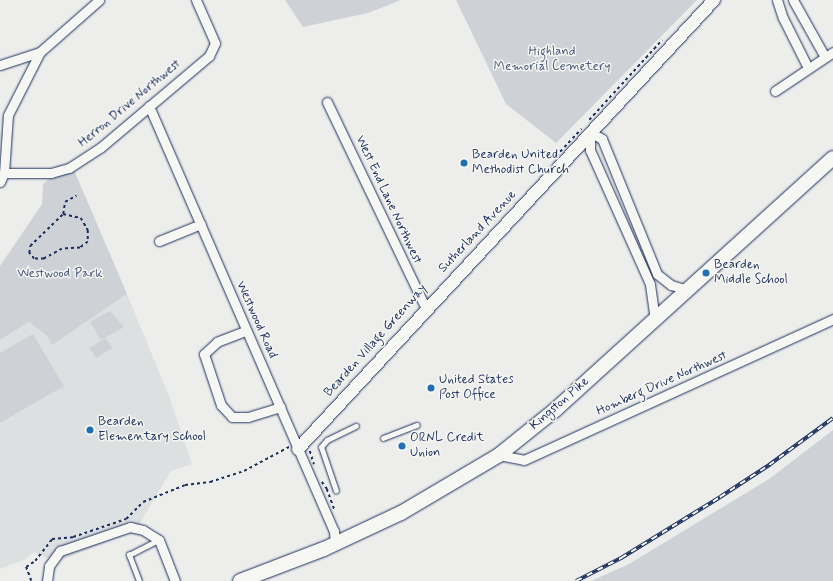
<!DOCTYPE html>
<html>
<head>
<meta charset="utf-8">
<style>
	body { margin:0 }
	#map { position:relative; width:833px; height:581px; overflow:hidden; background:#edeeec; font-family:Mynerve,sans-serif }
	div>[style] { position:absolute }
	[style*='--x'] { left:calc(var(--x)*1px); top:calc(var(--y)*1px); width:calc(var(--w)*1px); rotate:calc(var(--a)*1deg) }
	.built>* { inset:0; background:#dde0e1 }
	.green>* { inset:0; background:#ced2d7; transform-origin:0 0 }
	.path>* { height:1.5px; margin-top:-0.75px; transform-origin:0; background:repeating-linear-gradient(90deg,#1b2f5e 0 3px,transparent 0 6px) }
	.roads { filter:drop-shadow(0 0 1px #1b2f5e) drop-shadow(0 0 1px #1b2f5e) }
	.lane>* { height:4.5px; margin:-2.25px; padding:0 2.25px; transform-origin:2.25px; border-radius:2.25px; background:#f6f6f2 }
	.street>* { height:9px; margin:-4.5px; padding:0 4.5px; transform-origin:4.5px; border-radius:4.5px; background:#f6f6f2 }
	.secondary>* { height:12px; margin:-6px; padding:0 6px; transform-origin:6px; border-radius:6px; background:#f6f6f2 }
	.primary>* { height:14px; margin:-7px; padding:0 7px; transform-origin:7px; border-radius:7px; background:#f6f6f2 }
	.rail>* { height:3.5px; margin-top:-1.75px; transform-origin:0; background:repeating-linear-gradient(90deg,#f6f6f2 0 6px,#1b2f5e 0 12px); box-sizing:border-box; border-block:1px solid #1b2f5e }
	.dots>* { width:11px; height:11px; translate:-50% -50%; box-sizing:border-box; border:2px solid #f6f6f2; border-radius:50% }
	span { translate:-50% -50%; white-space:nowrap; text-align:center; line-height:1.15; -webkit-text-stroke:3px #f6f6f2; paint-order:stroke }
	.park-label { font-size:13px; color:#48587c }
	.street-label { font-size:13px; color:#1b2f5e }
	.poi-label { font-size:13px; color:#1b2f5e }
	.left { translate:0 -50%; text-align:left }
</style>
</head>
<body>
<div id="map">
	<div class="built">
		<i style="clip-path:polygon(127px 294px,169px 396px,192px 464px,171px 471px,135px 531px,56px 562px,34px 552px,26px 559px,0 569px,0 340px,29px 322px,48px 337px,52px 344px)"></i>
	</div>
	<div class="green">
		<i style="clip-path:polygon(285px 0,401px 0,368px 13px,303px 27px)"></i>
		<i style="clip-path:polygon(456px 0,697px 0,556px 143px,506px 104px)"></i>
		<i style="clip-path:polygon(74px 170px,127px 294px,52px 345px,48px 337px,29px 322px,0 340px,0 266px,42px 204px,43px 184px,50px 178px)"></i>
		<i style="clip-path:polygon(110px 311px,124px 327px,101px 340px,90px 322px)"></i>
		<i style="clip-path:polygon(33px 334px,64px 386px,0 423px,0 353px)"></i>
		<i style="left:106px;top:338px;width:12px;height:19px;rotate:59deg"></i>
		<i style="clip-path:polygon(833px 430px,833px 581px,591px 581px,629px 564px,769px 479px)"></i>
	</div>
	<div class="path">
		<i style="--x:589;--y:120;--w:108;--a:-47.6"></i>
		<i style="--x:556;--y:156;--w:37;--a:-47"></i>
		<i style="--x:63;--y:214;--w:18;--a:13"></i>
		<i style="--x:81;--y:218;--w:14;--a:60"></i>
		<i style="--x:88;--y:230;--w:12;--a:90"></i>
		<i style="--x:88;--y:242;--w:10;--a:143"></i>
		<i style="--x:80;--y:248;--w:18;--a:177"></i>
		<i style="--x:62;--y:249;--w:21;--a:151"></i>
		<i style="--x:44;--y:259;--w:10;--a:180"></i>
		<i style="--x:34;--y:259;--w:8;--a:-130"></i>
		<i style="--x:29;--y:253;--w:7;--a:-82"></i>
		<i style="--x:30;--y:246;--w:46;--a:-44.1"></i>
		<i style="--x:63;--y:214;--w:12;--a:-81"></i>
		<i style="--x:65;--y:202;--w:13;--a:-29"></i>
		<i style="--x:310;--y:451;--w:14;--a:73"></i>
		<i style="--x:322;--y:482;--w:9;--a:54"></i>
		<i style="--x:327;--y:489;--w:23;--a:70"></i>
		<i style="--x:31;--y:581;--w:15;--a:-110"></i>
		<i style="--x:26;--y:567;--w:11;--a:-34"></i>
		<i style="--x:35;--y:561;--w:28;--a:-52"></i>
		<i style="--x:52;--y:539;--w:21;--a:-5"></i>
		<i style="--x:73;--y:537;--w:56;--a:-18.8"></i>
		<i style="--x:126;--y:519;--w:24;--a:-45"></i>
		<i style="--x:143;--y:502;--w:45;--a:-22"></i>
		<i style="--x:185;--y:485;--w:25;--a:-7"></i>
		<i style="--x:210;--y:482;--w:36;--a:-18"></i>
		<i style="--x:244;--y:471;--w:51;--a:-28.1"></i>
	</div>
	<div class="roads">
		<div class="lane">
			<i style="--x:383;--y:438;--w:36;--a:-21"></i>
			<i style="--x:336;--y:491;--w:46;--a:-108.8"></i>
			<i style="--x:321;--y:447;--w:9;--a:-49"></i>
			<i style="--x:327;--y:440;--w:32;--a:-26"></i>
			<i style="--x:139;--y:581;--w:28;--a:-111"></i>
			<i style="--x:129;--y:555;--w:34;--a:-27"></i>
		</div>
		<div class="street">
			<i style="--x:777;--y:0;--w:19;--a:72"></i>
			<i style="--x:783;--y:18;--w:56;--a:63.4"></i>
			<i style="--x:793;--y:0;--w:65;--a:60.7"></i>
			<i style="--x:0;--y:65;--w:42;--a:-18"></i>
			<i style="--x:40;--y:52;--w:79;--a:-41.4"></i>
			<i style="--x:775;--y:91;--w:70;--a:-33.9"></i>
			<i style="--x:327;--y:102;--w:229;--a:64.4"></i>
			<i style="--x:149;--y:106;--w:464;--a:66.5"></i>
			<i style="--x:334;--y:531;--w:14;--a:86"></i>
			<i style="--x:4;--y:173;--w:47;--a:0"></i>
			<i style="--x:51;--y:173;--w:19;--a:-16"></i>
			<i style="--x:69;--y:168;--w:37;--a:-33"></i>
			<i style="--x:100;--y:148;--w:143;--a:-40.2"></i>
			<i style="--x:209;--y:56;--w:14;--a:-65"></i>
			<i style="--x:215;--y:43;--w:47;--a:-113.8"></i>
			<i style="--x:0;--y:182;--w:10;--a:-66"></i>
			<i style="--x:4;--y:173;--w:58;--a:-86.1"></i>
			<i style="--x:8;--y:115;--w:71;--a:-63.1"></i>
			<i style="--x:159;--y:241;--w:45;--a:-22"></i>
			<i style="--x:655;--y:320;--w:36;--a:-98"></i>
			<i style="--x:650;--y:284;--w:147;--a:-114.1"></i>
			<i style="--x:590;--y:150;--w:18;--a:-90"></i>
			<i style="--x:590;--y:132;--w:14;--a:30"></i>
			<i style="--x:602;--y:139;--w:146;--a:67.8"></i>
			<i style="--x:657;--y:274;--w:18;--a:38"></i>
			<i style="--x:671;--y:285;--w:18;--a:16"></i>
			<i style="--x:245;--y:331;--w:30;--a:159"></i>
			<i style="--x:217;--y:342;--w:18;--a:137"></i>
			<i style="--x:204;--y:354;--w:54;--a:71.6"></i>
			<i style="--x:221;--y:405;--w:16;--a:47"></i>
			<i style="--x:232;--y:417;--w:16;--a:0"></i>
			<i style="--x:248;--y:417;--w:34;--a:-17"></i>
			<i style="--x:499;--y:455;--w:25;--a:11"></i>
			<i style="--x:524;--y:460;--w:340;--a:-24.5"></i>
			<i style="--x:47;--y:581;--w:15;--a:-82"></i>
			<i style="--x:49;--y:566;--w:19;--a:-54"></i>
			<i style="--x:60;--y:551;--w:74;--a:-18.9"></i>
			<i style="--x:130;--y:527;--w:13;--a:13"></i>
			<i style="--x:143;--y:530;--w:19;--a:32"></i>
			<i style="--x:159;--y:540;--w:44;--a:68.7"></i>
		</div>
		<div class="secondary">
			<i style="--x:298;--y:449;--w:612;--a:-47.18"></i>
		</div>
		<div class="primary">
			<i style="--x:240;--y:581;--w:90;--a:-20.9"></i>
			<i style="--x:324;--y:549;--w:85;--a:-25.1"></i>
			<i style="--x:401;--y:513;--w:114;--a:-30.6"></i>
			<i style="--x:499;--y:455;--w:72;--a:-38.8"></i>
			<i style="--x:555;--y:410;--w:375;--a:-42.2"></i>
		</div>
	</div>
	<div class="rail">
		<i style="--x:576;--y:581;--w:51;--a:-27.1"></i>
		<i style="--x:621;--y:558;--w:116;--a:-31.6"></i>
		<i style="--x:720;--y:497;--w:59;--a:-33.1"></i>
		<i style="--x:769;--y:465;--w:79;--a:-36.3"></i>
	</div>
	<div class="dots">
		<i style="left:464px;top:163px;background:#1f6fb2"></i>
		<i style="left:706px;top:273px;background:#1f6fb2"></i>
		<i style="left:431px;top:388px;background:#1f6fb2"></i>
		<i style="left:90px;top:430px;background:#1f6fb2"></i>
		<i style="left:402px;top:446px;background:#1f6fb2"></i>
	</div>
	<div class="park-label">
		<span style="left:552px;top:60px">Highland<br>Memorial Cemetery</span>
		<span style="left:60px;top:274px">Westwood Park</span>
	</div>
	<div class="street-label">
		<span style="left:130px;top:104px;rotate:-40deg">Herron Drive Northwest</span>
		<span style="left:388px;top:200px;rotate:65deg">West End Lane Northwest</span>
		<span style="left:478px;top:232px;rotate:-47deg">Sutherland Avenue</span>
		<span style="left:256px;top:320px;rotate:66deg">Westwood Road</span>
		<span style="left:376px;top:341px;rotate:-48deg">Bearden Village Greenway</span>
		<span style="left:662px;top:384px;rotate:-24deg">Homberg Drive Northwest</span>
		<span style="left:560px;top:404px;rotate:-41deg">Kingston Pike</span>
	</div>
	<div class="poi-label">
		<span class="left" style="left:472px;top:163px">Bearden United<br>Methodist Church</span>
		<span class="left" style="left:714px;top:273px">Bearden<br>Middle School</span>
		<span class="left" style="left:439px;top:388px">United States<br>Post Office</span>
		<span class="left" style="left:98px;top:430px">Bearden<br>Elementary School</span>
		<span class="left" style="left:410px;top:446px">ORNL Credit<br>Union</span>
	</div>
</div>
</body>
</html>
